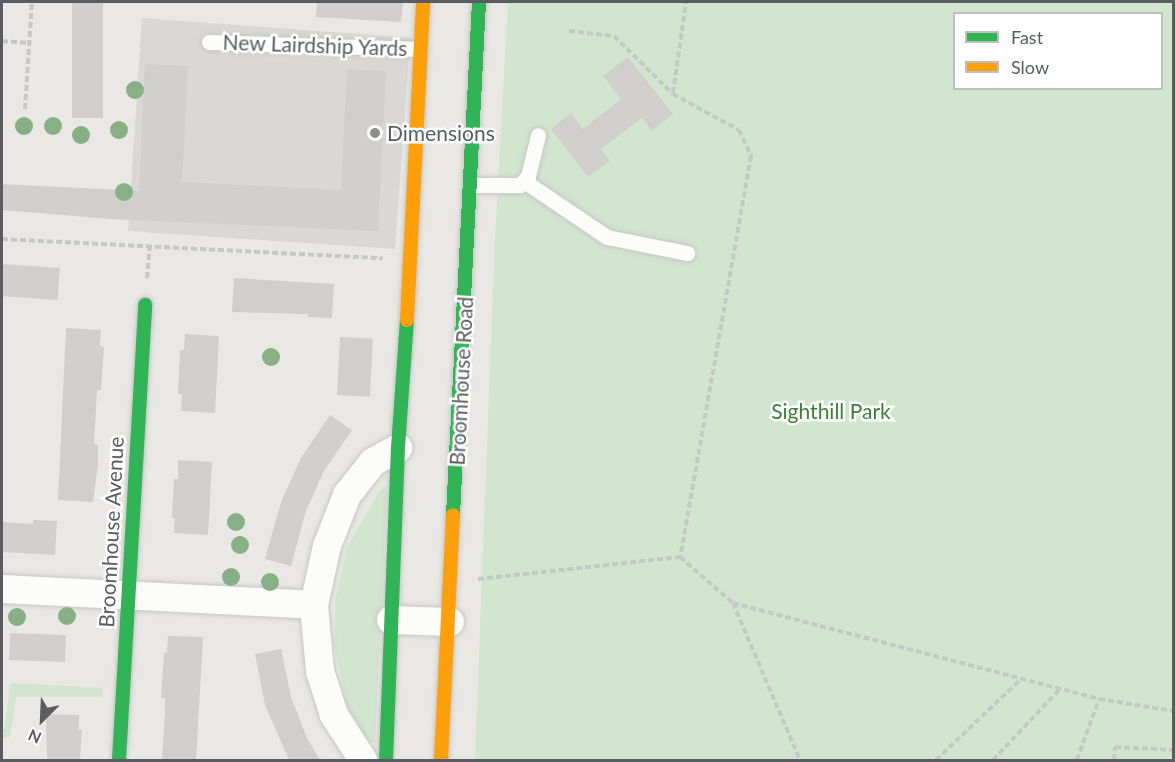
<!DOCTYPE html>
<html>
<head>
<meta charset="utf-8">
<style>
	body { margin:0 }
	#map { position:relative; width:1175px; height:762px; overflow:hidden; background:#e9e8e4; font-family:Lato,sans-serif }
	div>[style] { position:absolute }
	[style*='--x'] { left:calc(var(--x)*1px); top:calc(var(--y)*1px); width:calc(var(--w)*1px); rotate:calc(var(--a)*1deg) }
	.industrial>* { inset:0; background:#dad8d5 }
	.green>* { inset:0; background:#d2e5cf }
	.building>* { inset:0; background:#d0cfcd; transform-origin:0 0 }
	.path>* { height:4px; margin-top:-2px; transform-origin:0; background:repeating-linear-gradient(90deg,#c4c9c6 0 6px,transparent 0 9px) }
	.roads { filter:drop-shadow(0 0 2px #c6c6c6) drop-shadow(0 0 2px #c6c6c6) }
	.lane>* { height:15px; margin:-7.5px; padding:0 7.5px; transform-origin:7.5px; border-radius:7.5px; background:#fcfcfb }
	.street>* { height:28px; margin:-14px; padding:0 14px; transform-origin:14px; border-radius:14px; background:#fcfcfb }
	.fast>* { height:14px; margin:-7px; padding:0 7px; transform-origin:7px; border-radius:7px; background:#30b455 }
	.slow>* { height:14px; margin:-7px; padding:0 7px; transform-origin:7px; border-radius:7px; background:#ff9f0a }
	.trees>* { width:18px; height:18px; margin:-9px; border-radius:50%; background:#88b085 }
	.dots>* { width:16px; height:16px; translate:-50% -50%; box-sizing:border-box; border:3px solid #fff; border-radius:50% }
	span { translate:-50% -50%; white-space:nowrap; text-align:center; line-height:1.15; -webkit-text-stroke:5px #fff; paint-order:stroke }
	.street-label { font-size:21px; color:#595d61 }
	.poi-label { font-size:21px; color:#595d61 }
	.left { translate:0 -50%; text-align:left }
	.park-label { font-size:21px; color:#398237 }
	.frame { position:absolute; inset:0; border:3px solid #595d61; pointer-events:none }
	.legend { position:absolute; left:953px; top:12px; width:210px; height:78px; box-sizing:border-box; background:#fff; border:2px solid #bdbec0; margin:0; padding:8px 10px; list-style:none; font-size:18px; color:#595d61 }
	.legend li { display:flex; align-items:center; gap:12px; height:30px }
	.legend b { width:30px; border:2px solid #bdbec0 }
	.north { position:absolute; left:12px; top:690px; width:60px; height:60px; -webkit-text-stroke:4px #fff; paint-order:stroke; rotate:204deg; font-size:16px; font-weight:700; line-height:24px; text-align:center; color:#595d61 }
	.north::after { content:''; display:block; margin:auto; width:21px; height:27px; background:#595d61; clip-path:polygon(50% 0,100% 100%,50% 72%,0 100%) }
</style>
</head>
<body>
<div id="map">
	<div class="industrial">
		<i style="clip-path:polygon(142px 18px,414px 38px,409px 58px,395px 249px,128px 231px)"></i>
	</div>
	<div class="green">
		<i style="clip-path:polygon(evenodd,508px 2px,1173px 2px,1173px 760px,475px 760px,495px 239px,508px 2px,954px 14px,1162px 14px,1162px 88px,954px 88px,954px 14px)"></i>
		<i style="clip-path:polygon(387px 486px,375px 743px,364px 738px,346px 701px,335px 648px,335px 601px,347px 547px,380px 490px)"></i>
		<i style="clip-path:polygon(10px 683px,103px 688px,103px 697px,16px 697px,10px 737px,2px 738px,2px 730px,5px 729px)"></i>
	</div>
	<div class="building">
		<i style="left:72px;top:2px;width:31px;height:116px"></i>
		<i style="clip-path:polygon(317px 2px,403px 2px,401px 22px,316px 17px)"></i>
		<i style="clip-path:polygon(628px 57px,673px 114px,652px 131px,642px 118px,601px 149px,610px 161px,588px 177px,551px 129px,571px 113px,583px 129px,621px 99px,603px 76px)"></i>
		<i style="clip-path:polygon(145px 64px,188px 66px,182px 182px,341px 190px,347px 69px,386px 71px,378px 231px,111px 219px,2px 210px,2px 184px,139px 191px)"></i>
		<i style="left:2px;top:264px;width:58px;height:32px;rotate:4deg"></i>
		<i style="clip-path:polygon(234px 278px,334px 284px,332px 318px,308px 317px,308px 314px,232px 312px)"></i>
		<i style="clip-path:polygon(66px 328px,101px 330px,100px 346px,104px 347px,101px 390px,97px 390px,94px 444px,98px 445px,98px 464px,93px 502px,58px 500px)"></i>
		<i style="clip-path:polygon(185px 334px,219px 336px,215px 413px,181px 411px,182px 394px,178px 394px,180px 350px,184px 350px)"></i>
		<i style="left:340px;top:337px;width:33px;height:58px;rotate:3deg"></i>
		<i style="clip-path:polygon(330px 415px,352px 430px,324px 471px,306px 511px,291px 566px,265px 559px,281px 502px,301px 458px)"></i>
		<i style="clip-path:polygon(178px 460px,212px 462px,208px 535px,174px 533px,175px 518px,172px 518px,174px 479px,178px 479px)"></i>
		<i style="clip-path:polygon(33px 520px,57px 521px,55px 555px,2px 552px,2px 522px,33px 524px)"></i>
		<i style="left:10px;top:633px;width:56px;height:27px;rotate:2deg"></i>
		<i style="clip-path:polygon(168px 636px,203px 637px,196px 760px,162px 760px,165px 711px,165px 698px,161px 698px,164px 653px,167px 653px)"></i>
		<i style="clip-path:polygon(281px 649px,291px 697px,307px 738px,320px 760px,289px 760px,265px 705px,255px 654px)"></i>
		<i style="clip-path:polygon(46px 714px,79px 715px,79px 730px,82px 730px,80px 760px,47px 760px)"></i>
	</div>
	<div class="path">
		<i style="--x:569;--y:31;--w:45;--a:6.3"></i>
		<i style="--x:614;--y:36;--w:83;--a:44.5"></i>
		<i style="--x:673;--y:94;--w:75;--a:28.6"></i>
		<i style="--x:739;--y:130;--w:29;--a:65"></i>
		<i style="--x:751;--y:156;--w:407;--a:100"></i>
		<i style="--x:680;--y:557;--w:70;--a:41"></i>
		<i style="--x:733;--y:603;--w:378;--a:14.7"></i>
		<i style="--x:1099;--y:699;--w:76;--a:9.1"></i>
		<i style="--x:2;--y:41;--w:28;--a:4"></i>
		<i style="--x:673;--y:93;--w:92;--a:-81.9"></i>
		<i style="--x:25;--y:109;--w:107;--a:-86.3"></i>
		<i style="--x:2;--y:239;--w:381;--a:2.9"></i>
		<i style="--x:147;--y:278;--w:32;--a:-85"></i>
		<i style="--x:478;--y:579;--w:203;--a:-6.2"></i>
		<i style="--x:733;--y:603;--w:171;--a:66.9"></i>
		<i style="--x:936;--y:760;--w:117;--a:-43.6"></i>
		<i style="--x:993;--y:760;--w:98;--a:-46.7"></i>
		<i style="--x:1077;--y:760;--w:65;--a:-70.2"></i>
		<i style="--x:1114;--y:760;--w:13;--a:-86"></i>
		<i style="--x:1115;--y:747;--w:59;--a:2.9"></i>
	</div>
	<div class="roads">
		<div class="lane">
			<i style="--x:209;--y:42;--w:211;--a:1.9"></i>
			<i style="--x:524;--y:181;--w:100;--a:34"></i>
			<i style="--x:607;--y:237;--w:82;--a:11.3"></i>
			<i style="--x:470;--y:185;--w:50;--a:0"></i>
			<i style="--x:520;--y:185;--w:12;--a:-48"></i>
			<i style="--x:528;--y:176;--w:42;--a:-76.3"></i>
		</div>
		<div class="street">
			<i style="--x:2;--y:589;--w:312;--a:2.9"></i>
			<i style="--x:391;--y:620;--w:59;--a:1.9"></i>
			<i style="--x:363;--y:760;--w:54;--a:-122.8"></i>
			<i style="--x:334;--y:715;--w:46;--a:-107.7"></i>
			<i style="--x:320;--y:671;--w:66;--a:-95.2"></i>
			<i style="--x:314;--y:605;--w:60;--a:-77.6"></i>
			<i style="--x:327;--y:546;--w:55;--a:-68.6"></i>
			<i style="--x:347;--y:495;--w:42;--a:-51.8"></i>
			<i style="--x:373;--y:462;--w:29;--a:-29"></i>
		</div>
		<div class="fast">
			<i style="--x:453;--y:515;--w:514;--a:-87.1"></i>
			<i style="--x:119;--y:760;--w:456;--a:-86.7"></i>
			<i style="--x:386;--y:760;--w:312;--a:-87.8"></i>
			<i style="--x:398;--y:448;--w:128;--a:-86"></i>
		</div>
		<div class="slow">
			<i style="--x:407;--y:320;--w:318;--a:-87.1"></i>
			<i style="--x:441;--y:760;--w:245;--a:-87.2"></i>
		</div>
	</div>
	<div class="trees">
		<i style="left:135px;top:90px"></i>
		<i style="left:24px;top:126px"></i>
		<i style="left:53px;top:126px"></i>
		<i style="left:119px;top:130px"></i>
		<i style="left:81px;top:135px"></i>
		<i style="left:124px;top:192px"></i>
		<i style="left:271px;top:357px"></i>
		<i style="left:236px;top:522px"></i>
		<i style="left:240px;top:545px"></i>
		<i style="left:231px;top:577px"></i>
		<i style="left:270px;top:582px"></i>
		<i style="left:67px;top:616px"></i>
		<i style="left:17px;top:617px"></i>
	</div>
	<div class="dots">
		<i style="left:375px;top:133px;background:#8b8e8f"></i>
	</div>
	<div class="street-label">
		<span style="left:315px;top:45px;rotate:2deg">New Lairdship Yards</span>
		<span style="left:461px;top:381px;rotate:-87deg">Broomhouse Road</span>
		<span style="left:111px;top:532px;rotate:-87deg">Broomhouse Avenue</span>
	</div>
	<div class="poi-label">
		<span class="left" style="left:387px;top:133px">Dimensions</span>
	</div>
	<div class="park-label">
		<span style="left:831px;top:411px">Sighthill Park</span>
	</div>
	<div class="frame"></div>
	<ul class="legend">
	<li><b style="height:8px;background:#30b455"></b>Fast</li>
	<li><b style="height:8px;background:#ff9f0a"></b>Slow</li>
	</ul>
	<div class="north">N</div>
</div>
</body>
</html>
